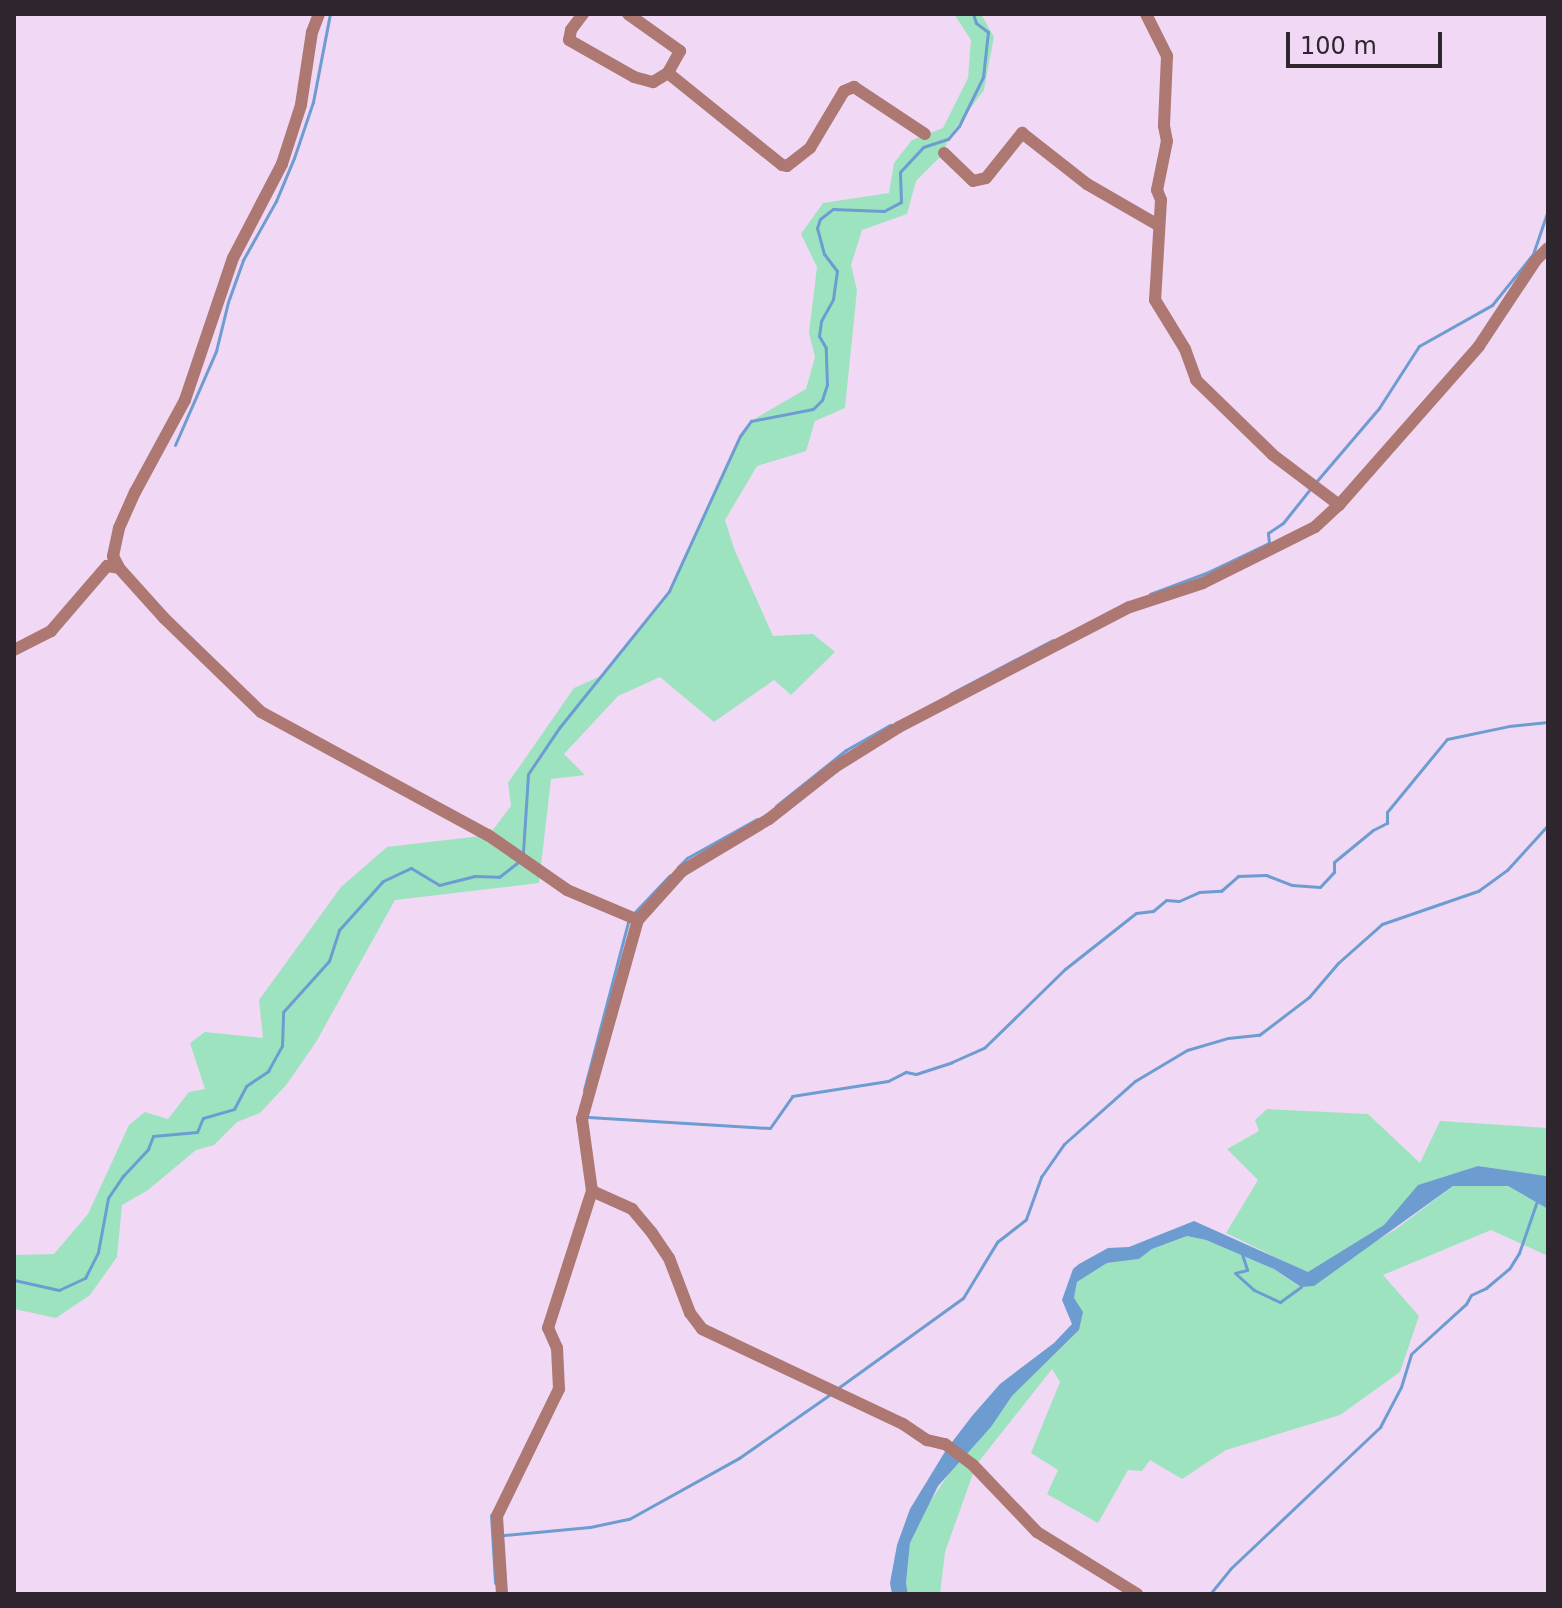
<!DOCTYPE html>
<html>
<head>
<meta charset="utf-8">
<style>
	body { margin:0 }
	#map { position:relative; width:1562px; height:1608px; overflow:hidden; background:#f1d8f5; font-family:"DejaVu Sans",sans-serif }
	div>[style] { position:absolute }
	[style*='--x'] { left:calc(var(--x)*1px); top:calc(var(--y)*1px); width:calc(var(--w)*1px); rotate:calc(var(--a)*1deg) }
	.green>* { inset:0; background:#9ee3c0 }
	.water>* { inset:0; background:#6d9cd1 }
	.stream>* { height:3px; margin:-1.5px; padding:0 1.5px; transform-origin:1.5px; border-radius:1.5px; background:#6d9cd1 }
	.minor>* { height:12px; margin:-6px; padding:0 6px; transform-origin:6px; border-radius:6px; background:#ad7772 }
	span { translate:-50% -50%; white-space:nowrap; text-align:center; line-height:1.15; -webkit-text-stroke:6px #f1d8f5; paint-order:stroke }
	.frame { position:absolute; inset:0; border:16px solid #2e252f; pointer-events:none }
	.scale { position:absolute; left:1286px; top:32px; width:156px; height:36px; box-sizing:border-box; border:4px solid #2e252f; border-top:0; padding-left:10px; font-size:24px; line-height:28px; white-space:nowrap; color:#2e252f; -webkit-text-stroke:6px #f1d8f5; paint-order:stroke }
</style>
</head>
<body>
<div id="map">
	<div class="green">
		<i style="clip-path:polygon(954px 14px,981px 14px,994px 37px,984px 90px,948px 138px,944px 153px,916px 181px,907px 214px,862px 230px,851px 265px,857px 290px,845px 408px,815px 421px,806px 451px,757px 466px,725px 520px,735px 551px,773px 636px,813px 634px,835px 652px,791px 695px,774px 680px,714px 722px,660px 677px,618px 696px,564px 754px,585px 775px,551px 779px,539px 883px,395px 900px,316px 1042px,287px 1084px,260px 1113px,237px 1122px,214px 1145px,196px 1150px,148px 1190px,122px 1205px,117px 1257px,90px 1295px,56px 1318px,14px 1309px,14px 1255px,54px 1254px,88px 1214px,129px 1125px,145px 1112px,168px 1119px,189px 1092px,205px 1089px,190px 1043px,205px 1032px,263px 1038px,259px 1000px,341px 887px,387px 847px,489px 835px,511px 806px,508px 783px,574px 688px,601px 676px,669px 591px,740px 436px,751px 421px,806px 389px,815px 357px,809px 333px,817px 267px,801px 234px,823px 203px,889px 193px,894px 163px,912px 140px,943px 128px,968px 78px,971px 40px)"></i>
		<i style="clip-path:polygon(1267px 1109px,1368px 1114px,1420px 1163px,1440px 1121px,1548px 1128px,1548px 1177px,1478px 1166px,1419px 1185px,1384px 1225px,1308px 1273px,1226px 1233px,1258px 1180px,1227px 1149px,1259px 1131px,1255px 1120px)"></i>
		<i style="clip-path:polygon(1453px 1186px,1508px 1186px,1548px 1209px,1548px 1256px,1491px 1230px,1383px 1275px,1419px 1316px,1400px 1372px,1340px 1415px,1226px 1450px,1182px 1479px,1150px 1460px,1142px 1471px,1128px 1470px,1098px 1523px,1047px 1494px,1058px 1470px,1031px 1453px,1060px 1382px,1052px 1369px,976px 1465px,945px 1552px,940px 1594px,908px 1594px,906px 1583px,910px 1543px,920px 1517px,958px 1460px,991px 1427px,1012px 1396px,1079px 1330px,1074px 1298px,1077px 1282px,1107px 1263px,1139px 1259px,1152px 1249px,1187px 1236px,1206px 1240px,1274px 1269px,1300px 1287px,1396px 1229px)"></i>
	</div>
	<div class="water">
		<i style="clip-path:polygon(1478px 1166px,1546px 1176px,1548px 1209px,1508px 1186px,1453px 1186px,1314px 1286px,1301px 1287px,1274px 1269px,1206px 1240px,1187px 1236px,1152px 1249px,1139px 1259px,1107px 1263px,1077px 1282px,1074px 1298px,1083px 1312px,1079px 1330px,1012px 1396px,991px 1427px,938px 1486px,910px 1543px,906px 1583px,908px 1594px,892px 1594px,890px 1583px,897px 1545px,910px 1509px,946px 1450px,972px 1416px,1000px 1384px,1054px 1343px,1072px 1324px,1062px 1300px,1073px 1269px,1079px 1264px,1108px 1248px,1129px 1247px,1194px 1221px,1308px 1272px,1384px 1225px,1418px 1185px)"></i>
	</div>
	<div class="stream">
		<i style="--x:175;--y:445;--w:103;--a:-66.4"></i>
		<i style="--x:216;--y:351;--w:50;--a:-76.2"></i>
		<i style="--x:228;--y:302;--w:45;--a:-70.3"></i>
		<i style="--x:243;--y:260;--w:68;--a:-60.8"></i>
		<i style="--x:276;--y:201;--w:47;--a:-67.3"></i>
		<i style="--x:294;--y:158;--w:59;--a:-71.3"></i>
		<i style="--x:313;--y:102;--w:90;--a:-79.1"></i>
		<i style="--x:1315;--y:483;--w:99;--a:-49.5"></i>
		<i style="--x:1379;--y:408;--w:74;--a:-57.2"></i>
		<i style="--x:1419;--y:346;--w:84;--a:-29.3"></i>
		<i style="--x:1492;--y:305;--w:65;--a:-51.2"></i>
		<i style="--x:1533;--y:254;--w:46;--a:-71.2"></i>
		<i style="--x:1150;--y:594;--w:60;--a:-20.6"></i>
		<i style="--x:1206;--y:573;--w:70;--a:-25.5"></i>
		<i style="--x:1269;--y:543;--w:10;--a:-96"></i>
		<i style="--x:1268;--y:533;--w:18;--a:-34"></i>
		<i style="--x:1283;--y:523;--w:43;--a:-51.5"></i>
		<i style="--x:950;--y:694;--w:116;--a:-27.7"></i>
		<i style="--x:776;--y:806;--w:90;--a:-38.7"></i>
		<i style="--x:846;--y:750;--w:51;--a:-29.6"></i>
		<i style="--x:523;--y:852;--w:78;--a:-86.3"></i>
		<i style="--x:528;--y:774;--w:55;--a:-56"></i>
		<i style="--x:559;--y:728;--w:176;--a:-51.2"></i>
		<i style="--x:669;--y:591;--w:170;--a:-65.4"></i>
		<i style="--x:740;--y:436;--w:19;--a:-54"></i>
		<i style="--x:751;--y:421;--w:63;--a:-11"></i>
		<i style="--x:813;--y:409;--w:13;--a:-45"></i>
		<i style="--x:822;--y:400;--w:16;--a:-72"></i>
		<i style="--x:827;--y:385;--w:37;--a:-92"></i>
		<i style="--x:826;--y:348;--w:14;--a:-120"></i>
		<i style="--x:819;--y:336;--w:15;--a:-82"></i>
		<i style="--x:821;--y:321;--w:25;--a:-61"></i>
		<i style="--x:833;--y:299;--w:28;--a:-82"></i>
		<i style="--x:837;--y:271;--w:21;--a:-127"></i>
		<i style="--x:824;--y:254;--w:27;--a:-105"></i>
		<i style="--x:817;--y:228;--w:9;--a:-72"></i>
		<i style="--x:820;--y:219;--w:16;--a:-38"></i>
		<i style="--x:833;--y:209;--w:51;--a:2.2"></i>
		<i style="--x:884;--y:211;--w:19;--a:-28"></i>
		<i style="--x:901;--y:202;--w:30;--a:-92"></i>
		<i style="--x:900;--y:172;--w:34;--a:-47"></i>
		<i style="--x:923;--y:147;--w:26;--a:-18"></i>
		<i style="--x:948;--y:139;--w:17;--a:-50"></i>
		<i style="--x:959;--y:126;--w:55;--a:-63.9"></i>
		<i style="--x:983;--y:77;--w:45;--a:-83.7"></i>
		<i style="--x:988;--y:32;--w:15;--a:-143"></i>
		<i style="--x:976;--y:23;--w:9;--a:-108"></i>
		<i style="--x:678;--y:867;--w:13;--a:-45"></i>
		<i style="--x:687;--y:858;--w:80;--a:-29.1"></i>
		<i style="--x:634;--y:913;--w:52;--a:-46.5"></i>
		<i style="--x:584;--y:1090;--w:177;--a:-75.3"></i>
		<i style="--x:588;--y:1117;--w:182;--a:3.5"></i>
		<i style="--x:770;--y:1128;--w:39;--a:-55"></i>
		<i style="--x:792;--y:1096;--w:97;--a:-8.9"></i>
		<i style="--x:888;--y:1081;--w:20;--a:-27"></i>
		<i style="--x:906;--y:1072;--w:10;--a:11"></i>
		<i style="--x:916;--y:1074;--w:38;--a:-18"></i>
		<i style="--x:952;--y:1062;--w:36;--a:-24"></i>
		<i style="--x:985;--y:1047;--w:112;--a:-44.3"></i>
		<i style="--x:1065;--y:969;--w:90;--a:-38.3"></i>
		<i style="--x:1136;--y:913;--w:17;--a:-7"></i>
		<i style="--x:1153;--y:911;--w:17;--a:-40"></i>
		<i style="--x:1166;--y:900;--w:13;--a:4"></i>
		<i style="--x:1179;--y:901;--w:22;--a:-24"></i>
		<i style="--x:1199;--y:892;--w:22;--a:-3"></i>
		<i style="--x:1221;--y:891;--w:23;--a:-41"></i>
		<i style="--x:1238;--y:876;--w:28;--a:-2"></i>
		<i style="--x:1266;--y:875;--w:28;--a:21"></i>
		<i style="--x:1292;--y:885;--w:28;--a:4"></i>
		<i style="--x:1320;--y:887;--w:21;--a:-47"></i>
		<i style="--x:1334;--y:872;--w:10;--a:-90"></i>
		<i style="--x:1334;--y:862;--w:50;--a:-39.4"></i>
		<i style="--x:1373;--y:830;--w:16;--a:-27"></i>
		<i style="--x:1387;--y:823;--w:11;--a:-90"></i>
		<i style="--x:1387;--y:812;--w:94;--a:-50.6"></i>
		<i style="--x:1447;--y:739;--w:63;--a:-11.8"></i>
		<i style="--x:1509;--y:726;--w:39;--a:-6"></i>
		<i style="--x:1241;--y:1251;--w:20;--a:72"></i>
		<i style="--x:1247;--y:1270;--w:12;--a:166"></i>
		<i style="--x:1235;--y:1273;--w:25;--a:42"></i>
		<i style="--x:1254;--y:1290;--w:29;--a:25"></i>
		<i style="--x:1280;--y:1302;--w:26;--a:-36"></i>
		<i style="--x:14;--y:1280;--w:46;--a:12.5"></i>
		<i style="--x:59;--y:1290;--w:29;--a:-25"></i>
		<i style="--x:85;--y:1278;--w:29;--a:-63"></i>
		<i style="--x:98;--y:1252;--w:55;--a:-79.5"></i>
		<i style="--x:108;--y:1198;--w:27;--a:-56"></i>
		<i style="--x:123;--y:1176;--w:37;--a:-47"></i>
		<i style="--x:148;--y:1149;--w:14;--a:-69"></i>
		<i style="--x:153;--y:1136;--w:44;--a:-5.2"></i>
		<i style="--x:197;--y:1132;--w:15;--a:-67"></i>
		<i style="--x:203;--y:1118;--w:32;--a:-16"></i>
		<i style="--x:234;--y:1109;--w:26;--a:-62"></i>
		<i style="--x:246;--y:1086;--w:27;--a:-34"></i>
		<i style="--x:268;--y:1071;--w:29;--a:-61"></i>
		<i style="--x:282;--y:1046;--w:34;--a:-88"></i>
		<i style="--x:283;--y:1012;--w:69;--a:-48"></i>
		<i style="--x:329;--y:961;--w:33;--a:-72"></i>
		<i style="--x:339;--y:930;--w:66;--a:-48.1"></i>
		<i style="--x:383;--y:881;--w:31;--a:-25"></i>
		<i style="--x:411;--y:868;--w:33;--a:31"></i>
		<i style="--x:439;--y:885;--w:36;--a:-14"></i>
		<i style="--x:474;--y:876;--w:25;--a:2"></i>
		<i style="--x:499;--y:877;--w:24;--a:-38"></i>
		<i style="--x:838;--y:1388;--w:154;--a:-35.8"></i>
		<i style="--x:963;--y:1298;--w:66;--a:-58.7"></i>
		<i style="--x:997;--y:1242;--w:37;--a:-38"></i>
		<i style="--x:1026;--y:1219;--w:45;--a:-70.3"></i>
		<i style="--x:1041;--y:1177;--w:40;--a:-55.1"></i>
		<i style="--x:1064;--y:1144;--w:95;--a:-41.6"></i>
		<i style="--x:1135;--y:1081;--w:61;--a:-30.8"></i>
		<i style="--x:1187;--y:1050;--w:43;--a:-16.3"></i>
		<i style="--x:1228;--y:1038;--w:31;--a:-6"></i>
		<i style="--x:1259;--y:1035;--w:63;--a:-37.2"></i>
		<i style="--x:1309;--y:997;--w:45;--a:-49.5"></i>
		<i style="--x:1338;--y:963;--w:59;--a:-41.6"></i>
		<i style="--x:1382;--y:924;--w:102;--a:-19"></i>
		<i style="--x:1478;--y:891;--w:36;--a:-36"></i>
		<i style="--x:1507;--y:870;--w:61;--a:-47.7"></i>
		<i style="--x:491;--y:1515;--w:68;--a:86.6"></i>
		<i style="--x:504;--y:1535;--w:86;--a:-5.3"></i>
		<i style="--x:590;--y:1527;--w:40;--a:-12"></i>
		<i style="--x:629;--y:1519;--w:126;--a:-29"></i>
		<i style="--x:739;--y:1458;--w:110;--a:-35"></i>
		<i style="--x:1210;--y:1594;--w:32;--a:-51"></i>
		<i style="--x:1230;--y:1569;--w:207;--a:-43.4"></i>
		<i style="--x:1380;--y:1427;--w:45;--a:-62.3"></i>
		<i style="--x:1401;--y:1387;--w:34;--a:-73"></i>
		<i style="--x:1411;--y:1354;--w:74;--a:-42.3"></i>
		<i style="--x:1466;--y:1304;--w:10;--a:-61"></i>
		<i style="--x:1471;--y:1295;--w:17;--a:-25"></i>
		<i style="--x:1486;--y:1288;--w:30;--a:-40"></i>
		<i style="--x:1509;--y:1269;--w:19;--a:-58"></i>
		<i style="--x:1519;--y:1253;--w:58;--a:-70.9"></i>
	</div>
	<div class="minor">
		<i style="--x:319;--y:14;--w:19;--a:111"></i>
		<i style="--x:312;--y:32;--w:74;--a:98.6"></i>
		<i style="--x:301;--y:105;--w:62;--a:107.9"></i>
		<i style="--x:282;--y:164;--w:106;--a:117.5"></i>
		<i style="--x:233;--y:258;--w:150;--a:108.7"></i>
		<i style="--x:185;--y:400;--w:105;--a:118.5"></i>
		<i style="--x:135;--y:492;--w:39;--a:114"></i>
		<i style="--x:119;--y:528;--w:29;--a:102"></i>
		<i style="--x:113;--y:556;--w:13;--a:63"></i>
		<i style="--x:119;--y:568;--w:67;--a:48"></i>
		<i style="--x:164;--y:618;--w:135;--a:44.1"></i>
		<i style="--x:261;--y:712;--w:258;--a:28.5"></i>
		<i style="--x:488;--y:835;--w:96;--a:34.8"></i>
		<i style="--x:567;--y:890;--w:77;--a:22.9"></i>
		<i style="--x:583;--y:14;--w:20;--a:127"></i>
		<i style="--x:571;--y:30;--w:10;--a:101"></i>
		<i style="--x:569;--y:40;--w:75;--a:29.6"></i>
		<i style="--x:634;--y:77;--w:20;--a:15"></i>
		<i style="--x:653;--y:82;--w:17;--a:-31"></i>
		<i style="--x:628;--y:14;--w:64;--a:35.4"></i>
		<i style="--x:680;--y:51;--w:25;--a:119"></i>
		<i style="--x:668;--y:73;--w:146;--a:38.9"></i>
		<i style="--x:782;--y:165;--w:5;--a:11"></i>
		<i style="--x:787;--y:166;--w:29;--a:-38"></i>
		<i style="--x:810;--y:148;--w:66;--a:-59.2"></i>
		<i style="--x:844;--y:91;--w:11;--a:-22"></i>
		<i style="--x:854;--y:87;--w:85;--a:33.5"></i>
		<i style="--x:1146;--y:14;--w:47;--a:63.4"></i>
		<i style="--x:1167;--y:56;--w:70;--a:92.5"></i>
		<i style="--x:1164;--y:126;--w:15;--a:79"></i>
		<i style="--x:1167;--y:141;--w:50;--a:101.5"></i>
		<i style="--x:1157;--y:190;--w:11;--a:68"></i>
		<i style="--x:1161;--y:200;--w:100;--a:93.4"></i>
		<i style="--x:1155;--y:300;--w:57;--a:58.5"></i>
		<i style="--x:1185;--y:349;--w:33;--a:70"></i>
		<i style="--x:1196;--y:380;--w:107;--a:44.2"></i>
		<i style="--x:1273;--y:455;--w:83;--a:37.1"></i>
		<i style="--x:944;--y:153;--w:40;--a:44"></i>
		<i style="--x:973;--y:181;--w:13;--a:-13"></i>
		<i style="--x:986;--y:178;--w:58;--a:-51.3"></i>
		<i style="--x:1022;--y:133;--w:83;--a:38.1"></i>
		<i style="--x:1087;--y:184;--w:82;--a:30"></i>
		<i style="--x:14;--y:650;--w:42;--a:-27.2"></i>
		<i style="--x:51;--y:631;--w:86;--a:-49.3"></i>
		<i style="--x:107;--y:566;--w:12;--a:9"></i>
		<i style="--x:592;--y:1191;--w:44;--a:24.2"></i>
		<i style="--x:632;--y:1209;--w:31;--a:50"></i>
		<i style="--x:652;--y:1233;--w:30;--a:56"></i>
		<i style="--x:669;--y:1258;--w:59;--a:69.1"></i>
		<i style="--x:690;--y:1313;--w:20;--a:53"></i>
		<i style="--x:702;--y:1329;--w:222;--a:25.3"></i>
		<i style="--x:903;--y:1424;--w:29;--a:34"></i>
		<i style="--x:927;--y:1440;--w:18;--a:13"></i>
		<i style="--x:945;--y:1444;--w:35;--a:37"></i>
		<i style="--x:973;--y:1465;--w:93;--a:46.3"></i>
		<i style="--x:1037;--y:1532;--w:118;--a:31.8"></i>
		<i style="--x:502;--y:1594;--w:78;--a:-93.7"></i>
		<i style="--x:497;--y:1516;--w:141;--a:-64"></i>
		<i style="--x:559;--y:1389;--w:41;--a:-92.8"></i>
		<i style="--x:557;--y:1348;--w:22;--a:-114"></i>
		<i style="--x:548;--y:1328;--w:144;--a:-72.2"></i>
		<i style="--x:592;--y:1191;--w:73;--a:-97.9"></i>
		<i style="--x:582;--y:1119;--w:207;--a:-74.3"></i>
		<i style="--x:638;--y:920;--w:66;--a:-48.1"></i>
		<i style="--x:682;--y:871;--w:101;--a:-30.9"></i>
		<i style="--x:769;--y:819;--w:84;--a:-38.2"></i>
		<i style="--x:835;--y:767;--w:75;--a:-32"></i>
		<i style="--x:899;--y:727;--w:260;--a:-27.5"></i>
		<i style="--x:1130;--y:607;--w:77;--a:-18.2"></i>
		<i style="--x:1203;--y:583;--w:125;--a:-26.6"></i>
		<i style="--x:1315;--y:527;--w:33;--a:-43"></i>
		<i style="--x:1339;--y:505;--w:212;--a:-48.6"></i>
		<i style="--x:1479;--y:346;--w:103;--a:-56.5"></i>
		<i style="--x:1536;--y:260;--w:17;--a:-45"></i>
	</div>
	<div class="frame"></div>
	<div class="scale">100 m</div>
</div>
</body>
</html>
